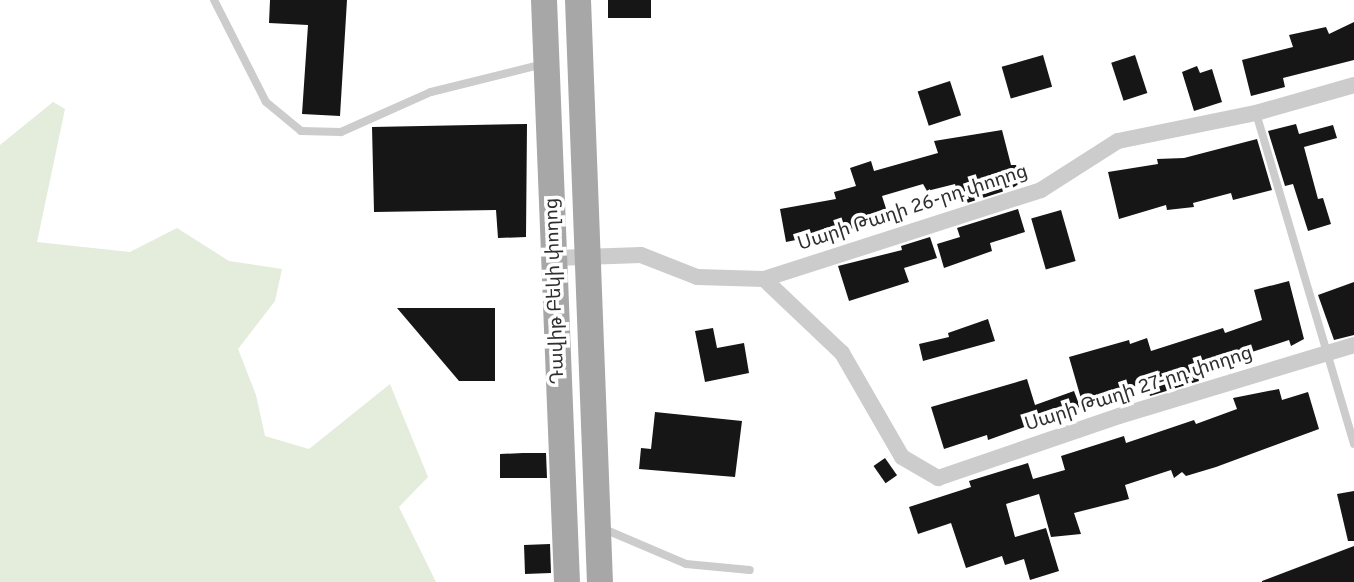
<!DOCTYPE html>
<html>
<head>
<meta charset="utf-8">
<style>
	body { margin:0 }
	#map { position:relative; width:1354px; height:582px; overflow:hidden; background:#fff; font-family:Overpass,"Noto Sans Armenian",sans-serif }
	div>[style] { position:absolute }
	[style*='--x'] { left:calc(var(--x)*1px); top:calc(var(--y)*1px); width:calc(var(--w)*1px); rotate:calc(var(--a)*1deg) }
	.green>* { inset:0; background:#e4ecdc }
	.building>* { inset:0; background:#161616; transform-origin:0 0 }
	.service>* { height:8px; margin:-4px; padding:0 4px; transform-origin:4px; border-radius:4px; background:#ccc }
	.minor>* { height:16px; margin:-8px; padding:0 8px; transform-origin:8px; border-radius:8px; background:#ccc }
	.primary>* { height:26px; margin:-13px; padding:0 13px; transform-origin:13px; border-radius:13px; background:#a7a7a7 }
	span { translate:-50% -50%; white-space:nowrap; text-align:center; line-height:1.15; -webkit-text-stroke:7px #fff; paint-order:stroke }
	.street-label { font-size:19px; color:#2f2f2f }
</style>
</head>
<body>
<div id="map">
	<div class="green">
		<i style="clip-path:polygon(53px 102px,65px 109px,37px 242px,130px 252px,177px 228px,229px 261px,282px 269px,275px 301px,238px 349px,256px 395px,265px 436px,309px 449px,390px 384px,428px 477px,399px 507px,436px 582px,0 582px,0 145px)"></i>
	</div>
	<div class="building">
		<i style="clip-path:polygon(270px 0,347px 0,340px 116px,302px 114px,308px 25px,269px 23px)"></i>
		<i style="left:608px;top:0;width:43px;height:18px"></i>
		<i style="clip-path:polygon(1354px 22px,1354px 60px,1283px 78px,1285px 87px,1251px 96px,1242px 60px,1293px 47px,1289px 35px,1326px 27px,1329px 34px)"></i>
		<i style="left:1043px;top:55px;width:33px;height:43px;rotate:74deg"></i>
		<i style="left:1135px;top:55px;width:40px;height:25px;rotate:72deg"></i>
		<i style="clip-path:polygon(1197px 66px,1200px 73px,1212px 69px,1222px 102px,1194px 111px,1182px 72px)"></i>
		<i style="left:950px;top:81px;width:36px;height:34px;rotate:72deg"></i>
		<i style="clip-path:polygon(527px 124px,526px 237px,498px 238px,496px 210px,374px 212px,372px 127px)"></i>
		<i style="clip-path:polygon(1296px 124px,1299px 134px,1333px 125px,1337px 138px,1304px 147px,1318px 199px,1323px 198px,1331px 224px,1308px 231px,1293px 184px,1285px 186px,1268px 131px)"></i>
		<i style="clip-path:polygon(1002px 130px,1011px 165px,1016px 165px,1022px 182px,1011px 189px,961px 205px,955px 184px,927px 191px,923px 184px,882px 196px,890px 221px,786px 242px,780px 209px,836px 199px,834px 192px,856px 186px,850px 168px,871px 161px,874px 171px,938px 153px,934px 141px)"></i>
		<i style="clip-path:polygon(1257px 139px,1272px 190px,1233px 200px,1231px 193px,1193px 203px,1194px 207px,1167px 210px,1166px 205px,1119px 219px,1108px 172px,1158px 164px,1157px 159px,1184px 158px)"></i>
		<i style="clip-path:polygon(1018px 209px,1025px 232px,990px 243px,992px 251px,944px 268px,937px 244px,960px 237px,957px 228px)"></i>
		<i style="left:1061px;top:210px;width:53px;height:31px;rotate:74deg"></i>
		<i style="clip-path:polygon(930px 237px,937px 258px,904px 268px,909px 282px,849px 301px,838px 266px,902px 250px,901px 246px)"></i>
		<i style="clip-path:polygon(1289px 281px,1304px 339px,1291px 346px,1289px 340px,1196px 370px,1199px 381px,1150px 396px,1146px 383px,1082px 402px,1069px 357px,1129px 340px,1130px 344px,1147px 338px,1151px 351px,1223px 328px,1225px 333px,1262px 320px,1254px 290px)"></i>
		<i style="clip-path:polygon(1354px 282px,1354px 335px,1334px 340px,1318px 295px)"></i>
		<i style="clip-path:polygon(397px 308px,495px 308px,495px 381px,459px 381px)"></i>
		<i style="clip-path:polygon(988px 319px,995px 341px,923px 361px,919px 344px,949px 337px,948px 333px)"></i>
		<i style="clip-path:polygon(713px 328px,717px 348px,744px 343px,749px 373px,705px 382px,695px 331px)"></i>
		<i style="clip-path:polygon(1027px 379px,1035px 405px,1074px 391px,1080px 407px,988px 440px,987px 435px,944px 449px,931px 407px)"></i>
		<i style="clip-path:polygon(1279px 389px,1282px 400px,1308px 392px,1319px 429px,1216px 467px,1186px 476px,1182px 472px,1174px 478px,1171px 470px,1125px 485px,1129px 499px,1074px 513px,1081px 534px,1051px 537px,1039px 494px,1006px 504px,1015px 537px,1046px 528px,1059px 571px,1030px 580px,1024px 559px,1005px 565px,1002px 556px,966px 568px,951px 523px,918px 534px,909px 507px,971px 487px,969px 481px,1028px 463px,1033px 479px,1065px 470px,1061px 456px,1124px 436px,1126px 443px,1194px 420px,1196px 424px,1237px 409px,1233px 398px)"></i>
		<i style="clip-path:polygon(655px 412px,742px 421px,735px 477px,639px 469px,641px 448px,651px 449px)"></i>
		<i style="clip-path:polygon(523px 453px,546px 453px,547px 478px,500px 478px,500px 454px)"></i>
		<i style="left:885px;top:458px;width:21px;height:14px;rotate:55deg"></i>
		<i style="clip-path:polygon(1354px 491px,1354px 541px,1348px 541px,1337px 494px)"></i>
		<i style="left:550px;top:544px;width:29px;height:26px;rotate:88deg"></i>
		<i style="clip-path:polygon(1354px 546px,1354px 582px,1262px 582px,1262px 581px)"></i>
	</div>
	<div class="service">
		<i style="--x:214;--y:0;--w:114;--a:63"></i>
		<i style="--x:266;--y:102;--w:45;--a:39.6"></i>
		<i style="--x:301;--y:131;--w:40;--a:1.4"></i>
		<i style="--x:341;--y:132;--w:98;--a:-24"></i>
		<i style="--x:431;--y:92;--w:115;--a:-14"></i>
		<i style="--x:1256;--y:113;--w:345;--a:73.5"></i>
		<i style="--x:604;--y:529;--w:89;--a:23.1"></i>
		<i style="--x:686;--y:564;--w:64;--a:5.4"></i>
	</div>
	<div class="minor">
		<i style="--x:556;--y:258;--w:85;--a:-2"></i>
		<i style="--x:641;--y:255;--w:60;--a:21.4"></i>
		<i style="--x:697;--y:277;--w:67;--a:1.7"></i>
		<i style="--x:764;--y:279;--w:291;--a:-17.8"></i>
		<i style="--x:1041;--y:190;--w:91;--a:-32.5"></i>
		<i style="--x:1118;--y:141;--w:141;--a:-11.5"></i>
		<i style="--x:1256;--y:113;--w:102;--a:-15.9"></i>
		<i style="--x:764;--y:279;--w:108;--a:43.5"></i>
		<i style="--x:842;--y:353;--w:120;--a:60"></i>
		<i style="--x:902;--y:457;--w:42;--a:30.3"></i>
		<i style="--x:938;--y:478;--w:191;--a:-18.9"></i>
		<i style="--x:1119;--y:416;--w:245;--a:-16.8"></i>
	</div>
	<div class="primary">
		<i style="--x:544;--y:0;--w:582;--a:87.74"></i>
		<i style="--x:578;--y:0;--w:582;--a:87.84"></i>
	</div>
	<div class="street-label">
		<span style="left:913px;top:209px;rotate:-18deg">Սարի Թաղի 26-րդ փողոց</span>
		<span style="left:556px;top:291px;rotate:-92deg">Դավիթ Բեկի փողոց</span>
		<span style="left:1139px;top:390px;rotate:-18deg">Սարի Թաղի 27-րդ փողոց</span>
	</div>
</div>
</body>
</html>
